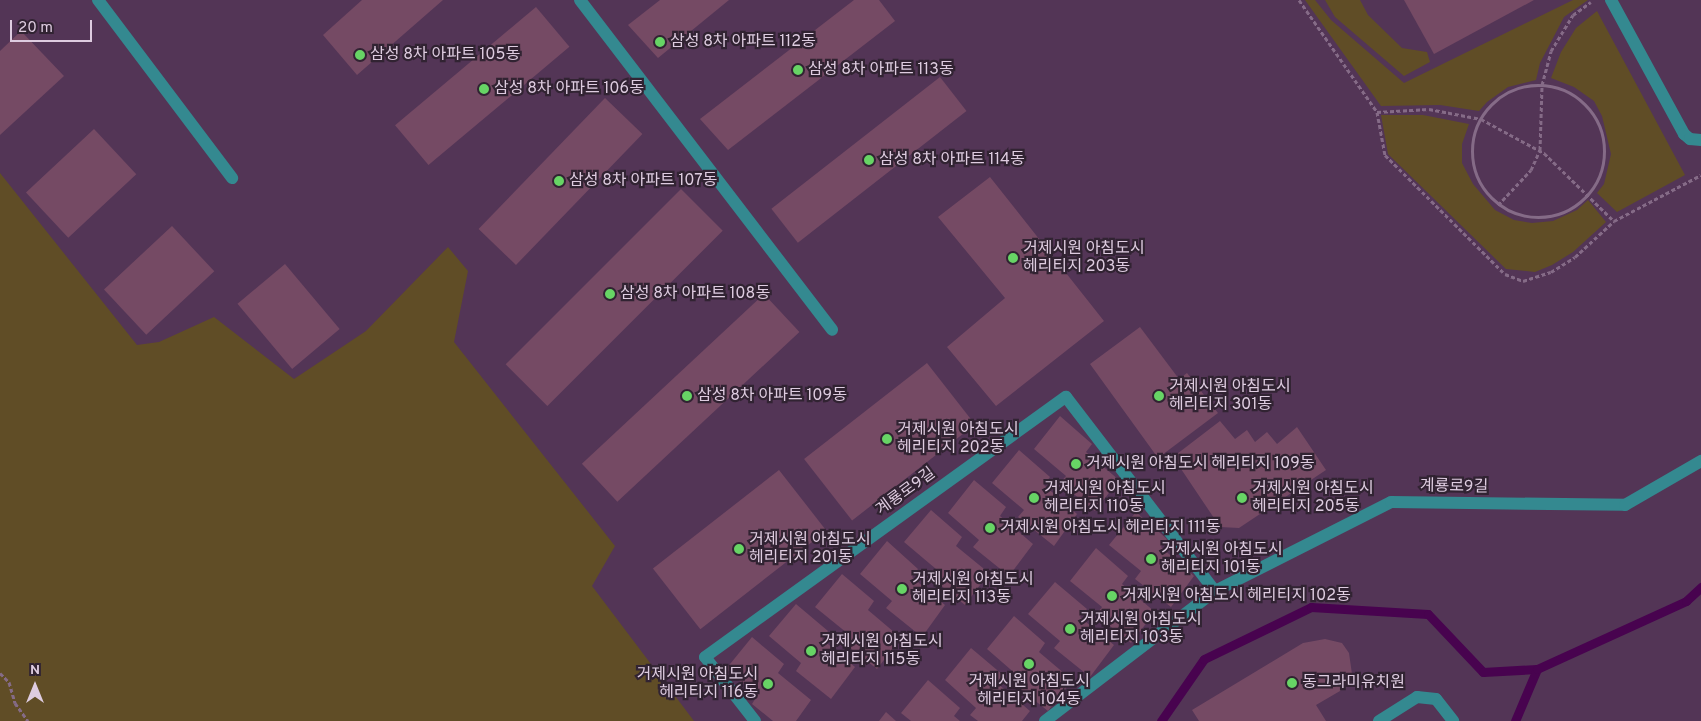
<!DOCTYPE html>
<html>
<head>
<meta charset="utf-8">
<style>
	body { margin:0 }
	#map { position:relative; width:1701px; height:721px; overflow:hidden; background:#533556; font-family:Overpass,"Noto Sans KR",sans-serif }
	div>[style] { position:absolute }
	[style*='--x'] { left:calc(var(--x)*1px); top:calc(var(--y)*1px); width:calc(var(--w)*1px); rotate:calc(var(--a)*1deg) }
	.green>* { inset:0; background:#604d26 }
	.stream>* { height:9px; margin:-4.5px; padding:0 4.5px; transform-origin:4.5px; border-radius:4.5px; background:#48034f }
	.building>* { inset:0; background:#754a64; transform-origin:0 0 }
	.path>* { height:3px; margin-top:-1.5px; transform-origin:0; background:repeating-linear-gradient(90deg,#856b87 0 4px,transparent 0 6.5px) }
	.path>.ring { margin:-1.5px; padding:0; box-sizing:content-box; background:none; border:3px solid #856b87; border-radius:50% }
	.minor>* { height:12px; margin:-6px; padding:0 6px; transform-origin:6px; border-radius:6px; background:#348990 }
	.dots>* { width:14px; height:14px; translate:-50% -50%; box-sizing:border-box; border:2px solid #312332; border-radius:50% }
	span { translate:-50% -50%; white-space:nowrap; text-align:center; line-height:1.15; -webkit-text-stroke:4.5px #312332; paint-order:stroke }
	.poi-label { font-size:16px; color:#decce0 }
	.left { translate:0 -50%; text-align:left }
	.right { translate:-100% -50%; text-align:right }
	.street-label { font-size:16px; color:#decce0 }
	.north { position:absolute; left:10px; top:661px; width:50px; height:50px; -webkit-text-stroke:4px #312332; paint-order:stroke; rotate:0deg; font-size:14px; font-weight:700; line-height:20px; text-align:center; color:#decce0 }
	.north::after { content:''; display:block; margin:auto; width:18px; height:22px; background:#decce0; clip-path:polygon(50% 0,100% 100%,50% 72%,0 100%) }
	.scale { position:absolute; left:10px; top:20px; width:82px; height:22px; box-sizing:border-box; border:2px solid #decce0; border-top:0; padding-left:6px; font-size:15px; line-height:18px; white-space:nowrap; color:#decce0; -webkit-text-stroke:4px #312332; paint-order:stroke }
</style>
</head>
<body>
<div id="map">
	<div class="green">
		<i style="clip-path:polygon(1305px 0,1315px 0,1331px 20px,1404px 83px,1573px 0,1588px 0,1564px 17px,1540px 63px,1536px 80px,1508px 87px,1487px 102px,1479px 111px,1440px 105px,1381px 106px)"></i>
		<i style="clip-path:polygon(1325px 0,1360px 0,1368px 15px,1402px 48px,1427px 52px,1430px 62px,1404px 76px,1335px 17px)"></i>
		<i style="clip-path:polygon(1597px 11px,1685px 175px,1617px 212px,1597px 193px,1604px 184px,1611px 154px,1602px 116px,1594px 101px,1574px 87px,1551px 78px,1561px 52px,1576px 28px)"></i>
		<i style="clip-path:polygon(1381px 115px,1423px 115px,1469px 124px,1462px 144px,1462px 163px,1473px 184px,1495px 210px,1514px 220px,1532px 223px,1553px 221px,1577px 210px,1588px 200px,1606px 222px,1573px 252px,1552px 265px,1535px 272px,1506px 269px,1388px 154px)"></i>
		<i style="clip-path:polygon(0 173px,137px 345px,159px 342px,214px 317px,294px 379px,366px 331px,448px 247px,468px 271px,454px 342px,615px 546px,592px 586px,694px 721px,0 721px)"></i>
	</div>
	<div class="stream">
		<i style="--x:1161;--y:721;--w:75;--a:-55.3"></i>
		<i style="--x:1204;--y:659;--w:119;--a:-25.9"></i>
		<i style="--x:1311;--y:607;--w:117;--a:3.4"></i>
		<i style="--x:1428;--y:614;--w:80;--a:46.5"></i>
		<i style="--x:1483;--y:672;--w:54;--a:-3.2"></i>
		<i style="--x:1515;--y:721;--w:56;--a:-67.1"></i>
		<i style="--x:1537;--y:669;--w:164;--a:-24.5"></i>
		<i style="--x:1686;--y:601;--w:21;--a:-43"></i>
	</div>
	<div class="building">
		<i style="clip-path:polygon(362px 0,443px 0,357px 75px,323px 35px)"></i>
		<i style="clip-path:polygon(660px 0,729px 0,658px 58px,628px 25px)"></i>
		<i style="clip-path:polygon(854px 0,879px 0,895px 21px,728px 150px,700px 119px)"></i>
		<i style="clip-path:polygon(1404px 0,1534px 0,1434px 54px)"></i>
		<i style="left:536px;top:7px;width:52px;height:184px;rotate:50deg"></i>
		<i style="clip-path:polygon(21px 31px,64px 76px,0 135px,0 51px)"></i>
		<i style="left:940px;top:77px;width:43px;height:214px;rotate:52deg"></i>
		<i style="left:605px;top:98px;width:52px;height:182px;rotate:44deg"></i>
		<i style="left:94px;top:129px;width:62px;height:93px;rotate:47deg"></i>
		<i style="clip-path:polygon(990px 177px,1104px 321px,996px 406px,947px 347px,1005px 298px,938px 217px)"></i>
		<i style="left:681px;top:189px;width:59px;height:248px;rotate:45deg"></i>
		<i style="left:172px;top:226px;width:62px;height:93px;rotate:47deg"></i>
		<i style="left:285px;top:264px;width:85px;height:62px;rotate:50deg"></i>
		<i style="left:764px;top:294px;width:52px;height:249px;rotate:47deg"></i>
		<i style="clip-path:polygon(1140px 327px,1179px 379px,1187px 373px,1218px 413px,1158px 458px,1090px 364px)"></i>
		<i style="left:927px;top:363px;width:78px;height:156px;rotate:52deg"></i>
		<i style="clip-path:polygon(1060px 416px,1092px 444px,1086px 452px,1119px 480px,1095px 511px,1060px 483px,1066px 476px,1034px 449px)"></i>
		<i style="clip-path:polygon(1220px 421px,1235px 439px,1247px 430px,1255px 442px,1267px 432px,1277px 444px,1297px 427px,1326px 470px,1239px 528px,1220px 527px,1173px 457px)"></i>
		<i style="clip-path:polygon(1019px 450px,1050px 477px,1044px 485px,1077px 514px,1054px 546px,1018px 517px,1024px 510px,992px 483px)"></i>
		<i style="left:779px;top:470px;width:77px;height:160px;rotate:52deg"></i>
		<i style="clip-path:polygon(974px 480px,1006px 507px,1000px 516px,1033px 544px,1009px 576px,973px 547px,979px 540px,948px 513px)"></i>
		<i style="clip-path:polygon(931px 510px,962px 537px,956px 546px,989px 573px,965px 605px,930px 577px,936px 569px,904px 542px)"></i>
		<i style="clip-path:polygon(1136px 512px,1167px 539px,1161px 547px,1194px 576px,1171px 607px,1135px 579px,1141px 571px,1109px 545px)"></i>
		<i style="clip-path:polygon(887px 541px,918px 569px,912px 577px,945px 605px,922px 637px,886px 608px,892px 601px,860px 574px)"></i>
		<i style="clip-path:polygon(1096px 548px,1128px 576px,1122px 584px,1155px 612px,1131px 643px,1096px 615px,1102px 607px,1070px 581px)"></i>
		<i style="clip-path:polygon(842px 574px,874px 601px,868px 610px,901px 638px,877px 669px,841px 641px,847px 633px,815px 607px)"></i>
		<i style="clip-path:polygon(1055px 582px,1087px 609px,1080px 617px,1114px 645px,1090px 677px,1054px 648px,1060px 641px,1028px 614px)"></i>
		<i style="clip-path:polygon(796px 604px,828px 631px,822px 639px,855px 667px,831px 699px,796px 671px,801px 663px,769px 636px)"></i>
		<i style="clip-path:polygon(1014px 616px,1045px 643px,1039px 652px,1072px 680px,1048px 711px,1013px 683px,1018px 676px,987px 649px)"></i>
		<i style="clip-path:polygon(752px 637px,784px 664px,778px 673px,811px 700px,796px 721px,773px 721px,752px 704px,757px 696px,726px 669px)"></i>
		<i style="clip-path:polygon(1325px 639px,1342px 643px,1349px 653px,1352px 674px,1340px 691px,1316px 705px,1326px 721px,1199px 721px,1192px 710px,1303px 643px)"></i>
		<i style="clip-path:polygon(971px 648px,1003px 675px,997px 683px,1030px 711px,1022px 721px,978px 721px,970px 715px,976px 708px,945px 680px)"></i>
		<i style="clip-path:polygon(928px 680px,960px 708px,954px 716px,960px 721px,911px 721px,901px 713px)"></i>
		<i style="clip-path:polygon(886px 712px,896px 721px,879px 721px)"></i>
	</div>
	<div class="path">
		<i style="--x:1299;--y:0;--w:136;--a:55.1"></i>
		<i style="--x:1377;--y:112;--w:44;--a:79.5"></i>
		<i style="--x:1385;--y:155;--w:169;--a:44.8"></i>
		<i style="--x:1505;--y:274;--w:19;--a:21"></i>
		<i style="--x:1523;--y:281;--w:29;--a:-18"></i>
		<i style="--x:1551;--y:272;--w:28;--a:-32"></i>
		<i style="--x:1575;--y:257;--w:53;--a:-42.7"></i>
		<i style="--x:1614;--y:221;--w:98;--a:-27.9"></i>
		<i class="ring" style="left:1472px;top:85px;width:129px;height:129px"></i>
		<i style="--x:1377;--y:112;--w:52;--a:-3.3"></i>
		<i style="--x:1429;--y:109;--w:53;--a:10.9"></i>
		<i style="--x:1481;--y:119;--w:72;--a:28.4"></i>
		<i style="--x:1544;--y:153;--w:98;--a:44.2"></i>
		<i style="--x:1498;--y:205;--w:48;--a:-46.7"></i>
		<i style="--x:1531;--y:170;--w:22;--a:-66"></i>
		<i style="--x:1540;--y:150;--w:65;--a:-88.2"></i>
		<i style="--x:1542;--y:85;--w:35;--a:-75"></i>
		<i style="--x:1551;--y:51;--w:42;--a:-58.6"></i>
		<i style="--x:1573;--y:15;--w:22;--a:-36"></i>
		<i style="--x:0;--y:673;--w:13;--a:45"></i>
		<i style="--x:9;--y:682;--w:22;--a:74"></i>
		<i style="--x:15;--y:703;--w:22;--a:54"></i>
	</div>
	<div class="minor">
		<i style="--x:98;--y:0;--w:223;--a:53"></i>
		<i style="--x:580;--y:0;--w:415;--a:52.6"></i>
		<i style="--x:1611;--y:0;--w:153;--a:61.4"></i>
		<i style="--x:1684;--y:134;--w:8;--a:40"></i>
		<i style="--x:1690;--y:139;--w:11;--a:5"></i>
		<i style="--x:755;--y:721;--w:81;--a:-128"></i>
		<i style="--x:705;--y:657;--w:445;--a:-35.8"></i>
		<i style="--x:1066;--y:397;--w:245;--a:52.5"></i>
		<i style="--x:1045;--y:721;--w:214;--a:-37.4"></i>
		<i style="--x:1215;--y:591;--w:197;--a:-26.8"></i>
		<i style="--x:1391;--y:502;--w:234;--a:0.7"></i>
		<i style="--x:1625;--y:505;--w:88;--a:-30.1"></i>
		<i style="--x:1379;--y:721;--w:45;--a:-32.3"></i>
		<i style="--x:1417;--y:697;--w:19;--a:6"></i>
		<i style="--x:1436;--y:699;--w:28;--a:52"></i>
	</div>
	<div class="dots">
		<i style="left:660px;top:42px;background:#67d465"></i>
		<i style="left:360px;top:55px;background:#67d465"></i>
		<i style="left:798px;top:70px;background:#67d465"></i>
		<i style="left:484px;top:89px;background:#67d465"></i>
		<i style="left:869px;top:160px;background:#67d465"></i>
		<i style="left:559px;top:181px;background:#67d465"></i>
		<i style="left:1013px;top:258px;background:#67d465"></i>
		<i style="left:610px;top:294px;background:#67d465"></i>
		<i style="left:687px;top:396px;background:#67d465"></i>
		<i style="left:1159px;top:396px;background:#67d465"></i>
		<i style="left:887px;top:439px;background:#67d465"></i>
		<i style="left:1076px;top:464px;background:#67d465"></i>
		<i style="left:1034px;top:498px;background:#67d465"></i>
		<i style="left:1242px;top:498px;background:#67d465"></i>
		<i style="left:990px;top:528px;background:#67d465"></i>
		<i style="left:739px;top:549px;background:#67d465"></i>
		<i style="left:1151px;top:559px;background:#67d465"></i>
		<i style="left:902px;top:589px;background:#67d465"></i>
		<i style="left:1112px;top:596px;background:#67d465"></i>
		<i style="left:1070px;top:629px;background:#67d465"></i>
		<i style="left:811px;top:651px;background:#67d465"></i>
		<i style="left:1029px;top:664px;background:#67d465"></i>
		<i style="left:1292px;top:683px;background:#67d465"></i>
		<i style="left:768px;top:684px;background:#67d465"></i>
	</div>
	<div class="poi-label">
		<span class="left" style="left:670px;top:42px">삼성 8차 아파트 112동</span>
		<span class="left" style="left:370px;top:55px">삼성 8차 아파트 105동</span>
		<span class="left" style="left:808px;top:70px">삼성 8차 아파트 113동</span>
		<span class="left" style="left:494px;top:89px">삼성 8차 아파트 106동</span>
		<span class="left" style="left:879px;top:160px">삼성 8차 아파트 114동</span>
		<span class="left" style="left:569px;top:181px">삼성 8차 아파트 107동</span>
		<span class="left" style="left:1023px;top:258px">거제시원 아침도시<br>헤리티지 203동</span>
		<span class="left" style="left:620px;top:294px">삼성 8차 아파트 108동</span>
		<span class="left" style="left:1169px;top:396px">거제시원 아침도시<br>헤리티지 301동</span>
		<span class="left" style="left:697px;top:396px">삼성 8차 아파트 109동</span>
		<span class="left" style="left:897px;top:439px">거제시원 아침도시<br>헤리티지 202동</span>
		<span class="left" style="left:1086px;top:464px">거제시원 아침도시 헤리티지 109동</span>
		<span class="left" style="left:1044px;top:498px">거제시원 아침도시<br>헤리티지 110동</span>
		<span class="left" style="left:1252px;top:498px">거제시원 아침도시<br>헤리티지 205동</span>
		<span class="left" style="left:1000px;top:528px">거제시원 아침도시 헤리티지 111동</span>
		<span class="left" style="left:749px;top:549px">거제시원 아침도시<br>헤리티지 201동</span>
		<span class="left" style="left:1161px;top:559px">거제시원 아침도시<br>헤리티지 101동</span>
		<span class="left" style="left:912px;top:589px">거제시원 아침도시<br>헤리티지 113동</span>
		<span class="left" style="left:1122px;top:596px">거제시원 아침도시 헤리티지 102동</span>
		<span class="left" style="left:1080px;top:629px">거제시원 아침도시<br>헤리티지 103동</span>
		<span class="left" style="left:821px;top:651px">거제시원 아침도시<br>헤리티지 115동</span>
		<span class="right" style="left:758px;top:684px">거제시원 아침도시<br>헤리티지 116동</span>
		<span style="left:1029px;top:691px">거제시원 아침도시<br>헤리티지 104동</span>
		<span class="left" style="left:1302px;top:683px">동그라미유치원</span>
	</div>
	<div class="street-label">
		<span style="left:1454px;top:487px;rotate:1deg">계룡로9길</span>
		<span style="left:906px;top:492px;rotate:-36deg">계룡로9길</span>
	</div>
	<div class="north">N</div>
	<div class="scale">20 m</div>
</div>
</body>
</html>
